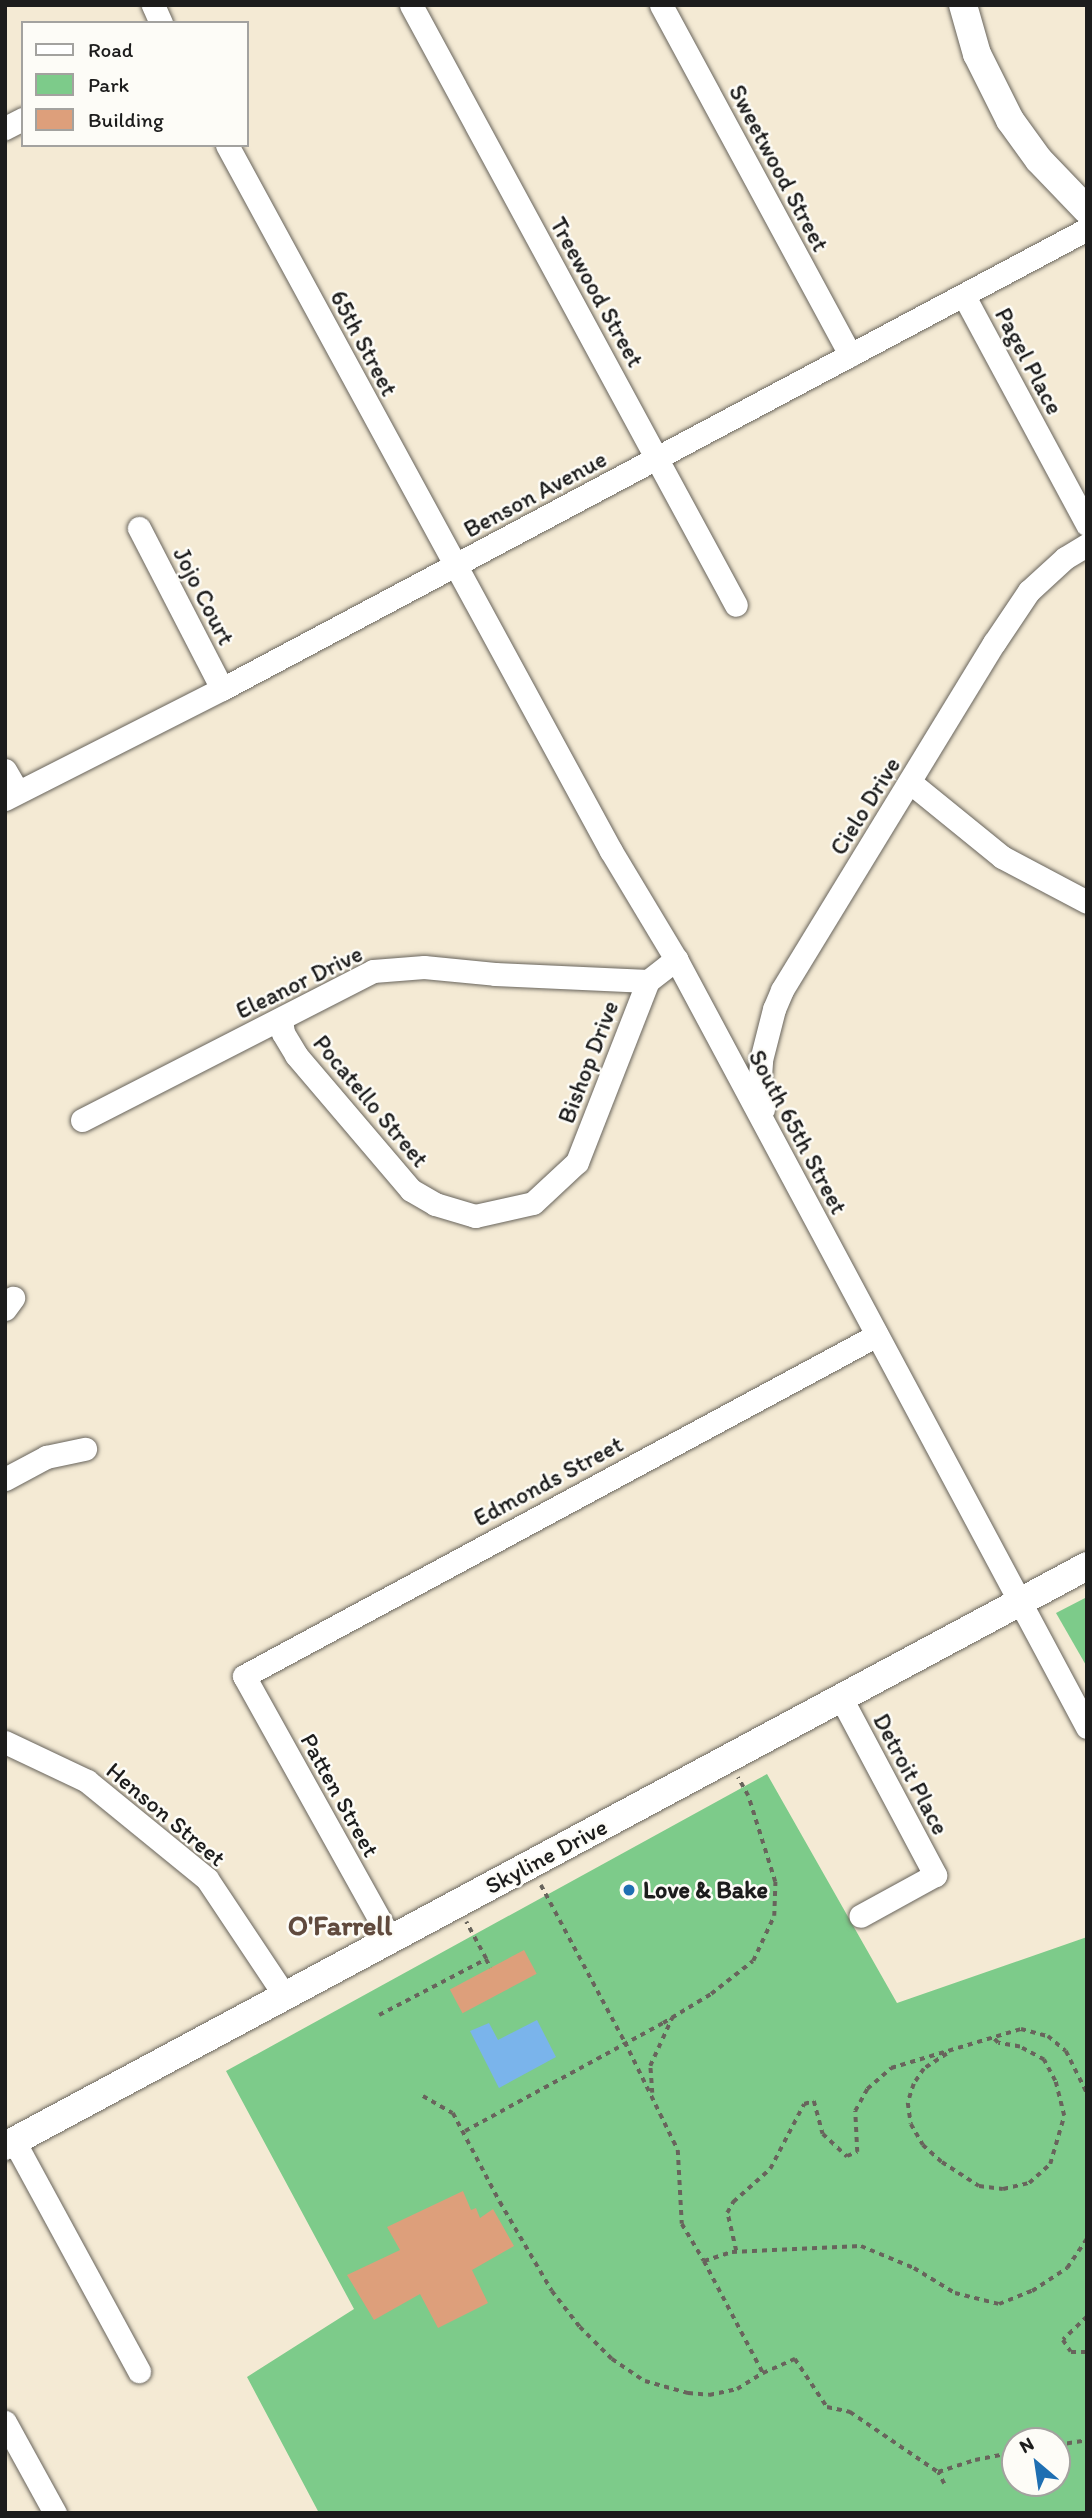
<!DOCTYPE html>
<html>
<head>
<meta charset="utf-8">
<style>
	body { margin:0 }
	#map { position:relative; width:1092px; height:2518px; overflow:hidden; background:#f4ead4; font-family:Itim,sans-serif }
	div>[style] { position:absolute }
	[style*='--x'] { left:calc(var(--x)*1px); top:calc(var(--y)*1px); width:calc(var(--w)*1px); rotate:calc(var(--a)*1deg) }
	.green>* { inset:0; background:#7dcb8a }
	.water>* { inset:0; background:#7ab4eb }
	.building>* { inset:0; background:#dd9f7b; transform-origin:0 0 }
	.path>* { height:3.5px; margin-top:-1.75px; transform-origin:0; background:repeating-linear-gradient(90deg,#68645c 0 5px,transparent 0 10px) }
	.roads { filter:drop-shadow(0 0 2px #68645c) drop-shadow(0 0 2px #68645c) }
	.minor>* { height:23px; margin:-11.5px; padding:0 11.5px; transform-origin:11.5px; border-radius:11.5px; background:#fff }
	.major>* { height:28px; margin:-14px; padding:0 14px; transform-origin:14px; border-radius:14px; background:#fff }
	.dots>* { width:19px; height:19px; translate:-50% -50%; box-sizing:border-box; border:4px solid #fdfcf7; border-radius:50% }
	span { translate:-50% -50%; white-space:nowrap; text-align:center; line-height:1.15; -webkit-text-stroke:5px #fdfcf7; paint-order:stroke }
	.street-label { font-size:24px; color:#1c1c1c }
	.poi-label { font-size:24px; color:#1c1c1c; font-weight:700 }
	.left { translate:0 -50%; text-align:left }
	.quarter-label { font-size:28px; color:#604a3d; font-weight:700 }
	.frame { position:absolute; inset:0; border:7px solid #1c1c1c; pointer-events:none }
	.legend { position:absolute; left:21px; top:21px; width:228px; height:126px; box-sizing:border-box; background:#fdfcf7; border:2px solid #a3a29f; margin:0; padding:9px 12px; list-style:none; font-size:21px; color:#1c1c1c }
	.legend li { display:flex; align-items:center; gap:14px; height:35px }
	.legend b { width:35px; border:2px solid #a3a29f }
	.north { position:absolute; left:1001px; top:2427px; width:70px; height:70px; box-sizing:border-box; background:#fdfcf7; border:2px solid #a3a29f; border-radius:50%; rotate:331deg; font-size:19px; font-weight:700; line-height:28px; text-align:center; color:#1c1c1c }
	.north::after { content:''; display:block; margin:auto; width:24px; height:32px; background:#1f6fb2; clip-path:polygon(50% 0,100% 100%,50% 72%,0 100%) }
</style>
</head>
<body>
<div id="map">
	<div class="green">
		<i style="clip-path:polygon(1087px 1597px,1087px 1667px,1056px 1613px)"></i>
		<i style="clip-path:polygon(evenodd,767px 1774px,897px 2003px,1087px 1937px,1087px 2513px,319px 2513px,247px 2377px,354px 2309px,226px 2071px,767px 1774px,1015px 2441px,1057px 2441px,1057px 2483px,1015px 2483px,1015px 2441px)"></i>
	</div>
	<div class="water">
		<i style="clip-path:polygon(537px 2020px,556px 2057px,499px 2088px,470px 2031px,489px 2023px,498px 2040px)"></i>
	</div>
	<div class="building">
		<i style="left:524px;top:1950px;width:27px;height:84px;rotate:62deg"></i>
		<i style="clip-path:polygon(463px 2191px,471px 2210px,476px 2208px,480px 2218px,493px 2209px,514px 2246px,472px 2270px,488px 2303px,438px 2328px,420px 2294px,374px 2320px,347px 2275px,400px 2250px,387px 2227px)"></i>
	</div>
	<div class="path">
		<i style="--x:541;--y:1885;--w:178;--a:61.9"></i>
		<i style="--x:625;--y:2042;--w:120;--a:63.9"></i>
		<i style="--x:678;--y:2150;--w:74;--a:86.9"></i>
		<i style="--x:682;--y:2224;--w:43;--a:59.3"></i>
		<i style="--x:704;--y:2261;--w:29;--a:-18"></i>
		<i style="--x:732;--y:2252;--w:129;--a:-2.7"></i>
		<i style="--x:861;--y:2246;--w:57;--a:22.5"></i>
		<i style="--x:914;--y:2268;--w:48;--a:31.4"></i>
		<i style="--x:955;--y:2293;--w:45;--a:14"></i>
		<i style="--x:999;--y:2304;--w:35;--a:-22"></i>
		<i style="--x:1032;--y:2291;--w:42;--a:-33.3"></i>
		<i style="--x:1067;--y:2268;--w:36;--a:-56"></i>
		<i style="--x:486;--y:1959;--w:10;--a:61"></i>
		<i style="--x:379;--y:2015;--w:121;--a:-27.6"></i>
		<i style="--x:486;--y:1959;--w:42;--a:-118.4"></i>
		<i style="--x:947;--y:2054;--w:27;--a:147"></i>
		<i style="--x:924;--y:2069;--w:18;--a:124"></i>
		<i style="--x:914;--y:2084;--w:20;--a:108"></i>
		<i style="--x:908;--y:2103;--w:21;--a:82"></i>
		<i style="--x:911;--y:2124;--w:24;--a:60"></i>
		<i style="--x:923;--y:2145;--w:25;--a:42"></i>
		<i style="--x:942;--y:2162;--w:44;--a:33"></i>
		<i style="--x:979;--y:2186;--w:24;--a:7"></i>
		<i style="--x:1003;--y:2189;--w:27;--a:-13"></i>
		<i style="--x:1029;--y:2183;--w:28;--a:-42"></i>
		<i style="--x:1050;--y:2164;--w:50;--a:-73.7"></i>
		<i style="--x:1064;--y:2116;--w:36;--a:-104"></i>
		<i style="--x:1055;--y:2081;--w:24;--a:-118"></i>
		<i style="--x:1044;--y:2060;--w:27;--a:-152"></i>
		<i style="--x:1020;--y:2047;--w:22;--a:-170"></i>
		<i style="--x:998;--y:2043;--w:7;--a:-135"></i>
		<i style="--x:652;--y:2093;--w:27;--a:-94"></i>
		<i style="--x:650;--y:2066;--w:53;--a:-65.4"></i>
		<i style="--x:423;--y:2096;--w:34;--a:30"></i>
		<i style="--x:453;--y:2113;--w:101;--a:62.2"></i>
		<i style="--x:500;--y:2202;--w:103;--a:59.7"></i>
		<i style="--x:552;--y:2291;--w:46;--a:52.1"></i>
		<i style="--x:580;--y:2327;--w:45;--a:45"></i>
		<i style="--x:612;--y:2359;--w:40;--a:34"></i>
		<i style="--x:645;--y:2381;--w:45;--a:15.6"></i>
		<i style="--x:688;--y:2393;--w:21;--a:5"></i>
		<i style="--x:709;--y:2395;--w:29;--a:-12"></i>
		<i style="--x:737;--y:2389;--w:31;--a:-32"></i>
		<i style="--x:465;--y:2131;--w:226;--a:-28.6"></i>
		<i style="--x:663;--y:2023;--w:56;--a:-31.1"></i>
		<i style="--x:711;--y:1994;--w:53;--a:-38.2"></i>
		<i style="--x:753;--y:1961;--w:50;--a:-65"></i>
		<i style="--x:774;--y:1916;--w:34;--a:-88"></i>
		<i style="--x:775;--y:1882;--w:90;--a:-107.4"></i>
		<i style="--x:748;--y:1796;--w:21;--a:-119"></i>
		<i style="--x:736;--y:2251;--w:39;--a:-103"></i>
		<i style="--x:727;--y:2213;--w:13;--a:-61"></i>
		<i style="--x:733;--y:2202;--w:50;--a:-41.7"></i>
		<i style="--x:770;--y:2169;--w:73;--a:-62.4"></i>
		<i style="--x:804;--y:2104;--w:10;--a:-17"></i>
		<i style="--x:814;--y:2101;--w:34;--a:75"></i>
		<i style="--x:823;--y:2134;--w:33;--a:43"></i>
		<i style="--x:847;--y:2156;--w:11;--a:-22"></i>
		<i style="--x:857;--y:2152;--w:41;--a:-92.8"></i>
		<i style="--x:855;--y:2111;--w:25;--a:-61"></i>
		<i style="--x:867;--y:2089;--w:32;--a:-41"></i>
		<i style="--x:891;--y:2068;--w:136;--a:-16.7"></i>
		<i style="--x:1021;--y:2029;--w:28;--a:15"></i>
		<i style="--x:1048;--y:2036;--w:23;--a:40"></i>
		<i style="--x:1066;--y:2051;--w:47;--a:63.4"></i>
		<i style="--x:704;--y:2261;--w:127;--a:62.2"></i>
		<i style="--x:763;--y:2373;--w:35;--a:-24"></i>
		<i style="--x:795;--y:2359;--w:58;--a:56.3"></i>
		<i style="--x:827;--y:2407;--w:24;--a:12"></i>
		<i style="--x:850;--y:2412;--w:107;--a:34.3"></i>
		<i style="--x:1087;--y:2317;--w:33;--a:136"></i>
		<i style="--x:1063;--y:2340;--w:14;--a:56"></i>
		<i style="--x:1071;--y:2352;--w:16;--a:0"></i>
		<i style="--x:1057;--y:2445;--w:30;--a:-9"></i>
		<i style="--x:944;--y:2484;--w:13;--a:-117"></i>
		<i style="--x:938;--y:2472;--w:39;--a:-18"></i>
		<i style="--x:975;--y:2460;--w:41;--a:-11.3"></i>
	</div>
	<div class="roads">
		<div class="minor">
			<i style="--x:153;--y:5;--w:20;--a:66"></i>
			<i style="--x:411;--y:5;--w:682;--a:61.56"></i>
			<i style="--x:661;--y:5;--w:398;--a:61.6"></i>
			<i style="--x:5;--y:128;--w:20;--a:-27"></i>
			<i style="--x:227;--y:145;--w:804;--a:61.46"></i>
			<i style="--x:611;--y:851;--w:126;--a:59"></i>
			<i style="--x:676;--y:959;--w:871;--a:61.85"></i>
			<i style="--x:964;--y:296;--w:259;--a:61.7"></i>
			<i style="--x:139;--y:528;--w:181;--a:62.7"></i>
			<i style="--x:5;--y:770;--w:24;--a:60"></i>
			<i style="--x:911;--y:783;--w:117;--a:39.1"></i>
			<i style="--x:1002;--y:857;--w:96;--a:27.9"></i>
			<i style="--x:5;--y:799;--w:243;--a:-26.9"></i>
			<i style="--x:222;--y:689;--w:980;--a:-28"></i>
			<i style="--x:281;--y:1020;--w:13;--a:81"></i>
			<i style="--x:283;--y:1033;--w:26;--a:59"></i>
			<i style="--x:296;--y:1055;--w:177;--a:49.6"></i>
			<i style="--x:411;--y:1190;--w:28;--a:30"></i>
			<i style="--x:435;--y:1204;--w:42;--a:16.7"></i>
			<i style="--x:475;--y:1216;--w:59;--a:-12.6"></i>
			<i style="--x:533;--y:1203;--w:60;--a:-43"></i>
			<i style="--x:577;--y:1162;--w:194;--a:-68.6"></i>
			<i style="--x:763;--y:1109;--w:18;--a:-103"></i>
			<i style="--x:759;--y:1091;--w:31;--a:-86"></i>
			<i style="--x:761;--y:1060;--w:53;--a:-75.7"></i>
			<i style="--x:774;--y:1009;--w:21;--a:-67"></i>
			<i style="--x:782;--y:990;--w:407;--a:-58.6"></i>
			<i style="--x:994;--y:643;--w:63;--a:-56.1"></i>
			<i style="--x:1029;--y:591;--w:49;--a:-42.5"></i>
			<i style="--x:1065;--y:558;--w:26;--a:-31"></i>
			<i style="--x:82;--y:1120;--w:327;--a:-27.1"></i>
			<i style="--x:373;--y:971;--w:51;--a:-4.5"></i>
			<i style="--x:424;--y:967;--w:71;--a:5.6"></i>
			<i style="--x:495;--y:974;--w:153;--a:2.6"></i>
			<i style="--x:648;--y:981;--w:36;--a:-38"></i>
			<i style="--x:5;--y:1309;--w:14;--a:-54"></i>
			<i style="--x:5;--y:1479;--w:47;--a:-28.2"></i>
			<i style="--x:46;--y:1457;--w:40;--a:-12"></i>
			<i style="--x:840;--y:1696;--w:203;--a:62"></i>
			<i style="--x:935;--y:1875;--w:85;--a:151.3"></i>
			<i style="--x:5;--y:1742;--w:91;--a:25.4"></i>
			<i style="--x:87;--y:1781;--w:155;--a:39.2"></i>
			<i style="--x:207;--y:1879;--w:141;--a:56.3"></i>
			<i style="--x:391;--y:1940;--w:302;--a:-119.1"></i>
			<i style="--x:244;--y:1676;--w:719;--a:-28.31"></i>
			<i style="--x:14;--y:2141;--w:262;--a:61.5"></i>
			<i style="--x:5;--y:2422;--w:104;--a:61.2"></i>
		</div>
		<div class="major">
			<i style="--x:963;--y:5;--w:51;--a:74.1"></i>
			<i style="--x:977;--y:54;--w:74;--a:63.4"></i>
			<i style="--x:1010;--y:120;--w:49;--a:54.1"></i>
			<i style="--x:1039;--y:160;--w:69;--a:46.2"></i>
			<i style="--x:5;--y:2146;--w:1228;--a:-28.19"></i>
		</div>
	</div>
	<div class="dots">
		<i style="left:629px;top:1890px;background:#1f6fb2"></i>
	</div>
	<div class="street-label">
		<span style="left:779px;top:168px;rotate:62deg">Sweetwood Street</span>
		<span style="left:597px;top:292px;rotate:61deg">Treewood Street</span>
		<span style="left:364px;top:343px;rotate:62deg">65th Street</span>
		<span style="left:1029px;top:361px;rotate:62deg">Pagel Place</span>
		<span style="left:535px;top:494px;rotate:-28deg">Benson Avenue</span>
		<span style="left:204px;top:596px;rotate:63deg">Jojo Court</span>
		<span style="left:865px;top:806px;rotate:-58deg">Cielo Drive</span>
		<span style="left:299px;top:982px;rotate:-26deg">Eleanor Drive</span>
		<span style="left:588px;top:1062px;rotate:-69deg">Bishop Drive</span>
		<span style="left:371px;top:1101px;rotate:50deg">Pocatello Street</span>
		<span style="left:798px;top:1132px;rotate:62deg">South 65th Street</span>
		<span style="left:548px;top:1481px;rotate:-28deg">Edmonds Street</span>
		<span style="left:911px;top:1774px;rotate:62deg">Detroit Place</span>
		<span style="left:340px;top:1795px;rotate:61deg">Patten Street</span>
		<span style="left:166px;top:1814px;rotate:40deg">Henson Street</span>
		<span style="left:546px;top:1856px;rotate:-28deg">Skyline Drive</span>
	</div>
	<div class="poi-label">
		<span class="left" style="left:643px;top:1890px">Love &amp; Bake</span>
	</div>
	<div class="quarter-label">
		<span style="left:340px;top:1925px">O'Farrell</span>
	</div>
	<div class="frame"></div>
	<ul class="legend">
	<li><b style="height:9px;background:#fff"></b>Road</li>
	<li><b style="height:19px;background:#7dcb8a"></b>Park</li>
	<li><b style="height:19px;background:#dd9f7b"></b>Building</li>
	</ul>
	<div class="north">N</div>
</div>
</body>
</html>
